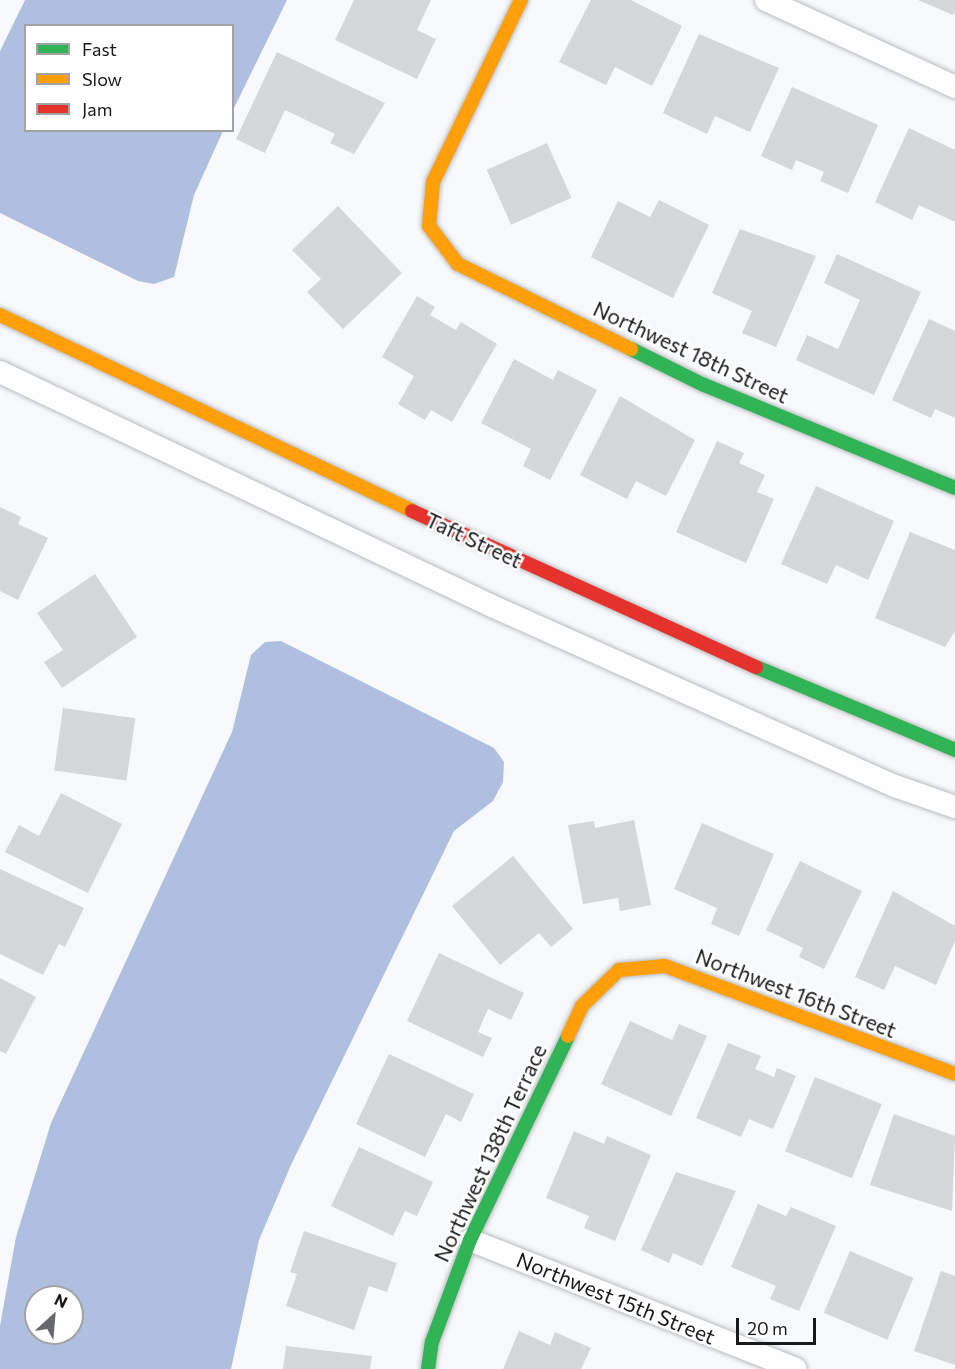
<!DOCTYPE html>
<html>
<head>
<meta charset="utf-8">
<style>
	body { margin:0 }
	#map { position:relative; width:955px; height:1369px; overflow:hidden; background:#f7f9fc; font-family:Commissioner,sans-serif }
	div>[style] { position:absolute }
	[style*='--x'] { left:calc(var(--x)*1px); top:calc(var(--y)*1px); width:calc(var(--w)*1px); rotate:calc(var(--a)*1deg) }
	.water>* { inset:0; background:#afbfe0 }
	.building>* { inset:0; background:#d5d7da; transform-origin:0 0 }
	.roads { filter:drop-shadow(0 0 2px #babcbe) drop-shadow(0 0 2px #babcbe) }
	.street>* { height:22px; margin:-11px; padding:0 11px; transform-origin:11px; border-radius:11px; background:#fefeff }
	.fast>* { height:14px; margin:-7px; padding:0 7px; transform-origin:7px; border-radius:7px; background:#30b455 }
	.slow>* { height:14px; margin:-7px; padding:0 7px; transform-origin:7px; border-radius:7px; background:#ff9f0a }
	.jam>* { height:14px; margin:-7px; padding:0 7px; transform-origin:7px; border-radius:7px; background:#e5322d }
	span { translate:-50% -50%; white-space:nowrap; text-align:center; line-height:1.15; -webkit-text-stroke:5px #fff; paint-order:stroke }
	.street-label { font-size:21px; color:#17191b }
	.legend { position:absolute; left:24px; top:24px; width:210px; height:108px; box-sizing:border-box; background:#fff; border:2px solid #a2a3a4; margin:0; padding:8px 10px; list-style:none; font-size:18px; color:#17191b }
	.legend li { display:flex; align-items:center; gap:12px; height:30px }
	.legend b { width:30px; border:2px solid #a2a3a4 }
	.north { position:absolute; left:24px; top:1285px; width:60px; height:60px; box-sizing:border-box; background:#fff; border:2px solid #a2a3a4; border-radius:50%; rotate:26deg; font-size:16px; font-weight:700; line-height:24px; text-align:center; color:#17191b }
	.north::after { content:''; display:block; margin:auto; width:21px; height:27px; background:#65676a; clip-path:polygon(50% 0,100% 100%,50% 72%,0 100%) }
	.scale { position:absolute; left:736px; top:1318px; width:80px; height:27px; box-sizing:border-box; border:3px solid #17191b; border-top:0; padding-left:8px; font-size:18px; line-height:21px; white-space:nowrap; color:#17191b; -webkit-text-stroke:4px #fff; paint-order:stroke }
</style>
</head>
<body>
<div id="map">
	<div class="water">
		<i style="clip-path:polygon(25px 0,287px 0,233px 110px,232px 26px,26px 26px,26px 130px,223px 131px,194px 195px,174px 277px,154px 284px,138px 281px,0 213px,0 51px)"></i>
		<i style="clip-path:polygon(evenodd,281px 641px,494px 748px,504px 762px,503px 782px,493px 801px,454px 831px,291px 1165px,259px 1240px,231px 1369px,0 1369px,0 1326px,16px 1237px,51px 1123px,232px 732px,251px 655px,265px 642px,281px 641px,36px 1297px,72px 1297px,72px 1333px,36px 1333px,36px 1297px)"></i>
	</div>
	<div class="building">
		<i style="clip-path:polygon(354px 0,431px 0,417px 30px,436px 39px,417px 79px,335px 40px)"></i>
		<i style="clip-path:polygon(591px 0,631px 0,682px 26px,652px 86px,615px 67px,606px 85px,559px 62px)"></i>
		<i style="clip-path:polygon(918px 0,955px 0,955px 11px,953px 15px)"></i>
		<i style="clip-path:polygon(699px 34px,779px 68px,750px 132px,715px 116px,707px 134px,663px 113px)"></i>
		<i style="clip-path:polygon(277px 52px,385px 103px,354px 154px,330px 143px,335px 134px,285px 110px,265px 153px,236px 139px)"></i>
		<i style="clip-path:polygon(792px 87px,878px 125px,848px 193px,820px 181px,824px 172px,796px 160px,792px 170px,761px 156px)"></i>
		<i style="clip-path:polygon(909px 128px,955px 150px,955px 222px,919px 205px,912px 220px,875px 202px)"></i>
		<i style="left:547px;top:143px;width:60px;height:66px;rotate:66deg"></i>
		<i style="clip-path:polygon(659px 200px,709px 225px,673px 298px,591px 257px,618px 201px,650px 217px)"></i>
		<i style="clip-path:polygon(338px 206px,402px 273px,343px 329px,307px 292px,321px 279px,292px 250px)"></i>
		<i style="clip-path:polygon(740px 229px,816px 256px,776px 347px,742px 333px,752px 311px,712px 293px)"></i>
		<i style="clip-path:polygon(837px 254px,921px 292px,874px 395px,796px 360px,807px 335px,838px 349px,860px 300px,824px 283px)"></i>
		<i style="clip-path:polygon(417px 296px,435px 307px,430px 315px,456px 330px,461px 322px,497px 344px,452px 422px,431px 410px,425px 420px,398px 404px,414px 376px,382px 357px)"></i>
		<i style="clip-path:polygon(929px 319px,955px 331px,955px 418px,935px 409px,931px 418px,892px 400px)"></i>
		<i style="clip-path:polygon(514px 359px,553px 380px,558px 370px,597px 390px,550px 480px,523px 466px,531px 449px,481px 423px)"></i>
		<i style="clip-path:polygon(620px 396px,695px 440px,666px 496px,636px 481px,627px 499px,580px 475px)"></i>
		<i style="clip-path:polygon(717px 441px,744px 453px,739px 463px,765px 475px,757px 492px,774px 499px,746px 563px,676px 532px)"></i>
		<i style="clip-path:polygon(816px 486px,894px 521px,868px 580px,836px 565px,827px 584px,781px 564px)"></i>
		<i style="clip-path:polygon(0 507px,21px 517px,18px 524px,48px 538px,18px 600px,0 591px)"></i>
		<i style="clip-path:polygon(910px 532px,955px 550px,955px 631px,945px 647px,875px 618px)"></i>
		<i style="clip-path:polygon(95px 574px,137px 637px,62px 688px,44px 662px,63px 650px,37px 613px)"></i>
		<i style="left:63px;top:708px;width:73px;height:63px;rotate:8deg"></i>
		<i style="clip-path:polygon(61px 793px,122px 824px,88px 893px,5px 852px,19px 825px,39px 836px)"></i>
		<i style="clip-path:polygon(634px 820px,651px 905px,620px 911px,618px 898px,583px 904px,568px 825px,594px 821px,595px 828px)"></i>
		<i style="clip-path:polygon(702px 823px,774px 854px,739px 936px,711px 924px,717px 908px,674px 889px)"></i>
		<i style="clip-path:polygon(513px 856px,573px 929px,551px 947px,539px 933px,500px 965px,452px 906px)"></i>
		<i style="clip-path:polygon(800px 861px,862px 891px,824px 969px,799px 957px,803px 948px,766px 930px)"></i>
		<i style="clip-path:polygon(0 869px,84px 908px,65px 947px,59px 944px,43px 975px,0 954px)"></i>
		<i style="clip-path:polygon(893px 891px,955px 926px,955px 941px,936px 985px,895px 966px,884px 990px,855px 977px)"></i>
		<i style="clip-path:polygon(439px 953px,524px 993px,511px 1020px,488px 1009px,478px 1032px,492px 1038px,483px 1057px,407px 1021px)"></i>
		<i style="clip-path:polygon(0 978px,36px 997px,6px 1054px,0 1051px)"></i>
		<i style="clip-path:polygon(630px 1021px,672px 1040px,679px 1024px,707px 1036px,671px 1116px,601px 1084px)"></i>
		<i style="clip-path:polygon(728px 1043px,761px 1056px,755px 1069px,774px 1077px,777px 1068px,796px 1076px,773px 1129px,749px 1119px,741px 1137px,696px 1118px)"></i>
		<i style="clip-path:polygon(389px 1054px,474px 1094px,461px 1122px,446px 1114px,425px 1157px,356px 1124px)"></i>
		<i style="left:815px;top:1077px;width:72px;height:80px;rotate:22deg"></i>
		<i style="clip-path:polygon(894px 1114px,955px 1136px,952px 1211px,870px 1185px)"></i>
		<i style="clip-path:polygon(574px 1131px,604px 1144px,607px 1136px,651px 1155px,615px 1241px,584px 1228px,589px 1216px,546px 1198px)"></i>
		<i style="clip-path:polygon(359px 1147px,433px 1182px,417px 1216px,405px 1211px,393px 1236px,331px 1206px)"></i>
		<i style="clip-path:polygon(676px 1172px,736px 1191px,702px 1266px,673px 1253px,669px 1263px,641px 1250px)"></i>
		<i style="clip-path:polygon(758px 1204px,786px 1216px,791px 1207px,836px 1226px,799px 1311px,770px 1299px,776px 1286px,731px 1267px)"></i>
		<i style="clip-path:polygon(304px 1231px,397px 1263px,387px 1292px,369px 1286px,354px 1330px,286px 1306px,297px 1274px,290px 1272px)"></i>
		<i style="left:850px;top:1251px;width:69px;height:67px;rotate:23deg"></i>
		<i style="clip-path:polygon(941px 1271px,955px 1276px,955px 1365px,914px 1351px)"></i>
		<i style="clip-path:polygon(519px 1331px,550px 1345px,555px 1332px,591px 1348px,581px 1369px,503px 1369px)"></i>
		<i style="clip-path:polygon(286px 1346px,372px 1356px,370px 1369px,283px 1369px)"></i>
	</div>
	<div class="roads">
		<div class="street">
			<i style="--x:766;--y:0;--w:208;--a:24.7"></i>
			<i style="--x:0;--y:372;--w:545;--a:25.44"></i>
			<i style="--x:492;--y:606;--w:441;--a:24.1"></i>
			<i style="--x:895;--y:786;--w:64;--a:19.3"></i>
			<i style="--x:470;--y:1240;--w:350;--a:21.6"></i>
		</div>
		<div class="fast">
			<i style="--x:631;--y:349;--w:81;--a:26.3"></i>
			<i style="--x:704;--y:385;--w:271;--a:22.3"></i>
			<i style="--x:756;--y:667;--w:216;--a:22.6"></i>
			<i style="--x:428;--y:1369;--w:27;--a:-82"></i>
			<i style="--x:432;--y:1342;--w:109;--a:-69.6"></i>
			<i style="--x:470;--y:1240;--w:226;--a:-64.3"></i>
		</div>
		<div class="slow">
			<i style="--x:521;--y:0;--w:202;--a:115.8"></i>
			<i style="--x:433;--y:182;--w:44;--a:95.2"></i>
			<i style="--x:429;--y:226;--w:48;--a:52.7"></i>
			<i style="--x:458;--y:264;--w:193;--a:26.2"></i>
			<i style="--x:0;--y:315;--w:456;--a:25.4"></i>
			<i style="--x:568;--y:1036;--w:33;--a:-65"></i>
			<i style="--x:582;--y:1006;--w:52;--a:-44.2"></i>
			<i style="--x:619;--y:970;--w:46;--a:-5"></i>
			<i style="--x:665;--y:966;--w:309;--a:20.4"></i>
		</div>
		<div class="jam">
			<i style="--x:412;--y:511;--w:378;--a:24.4"></i>
		</div>
	</div>
	<div class="street-label">
		<span style="left:691px;top:352px;rotate:25deg">Northwest 18th Street</span>
		<span style="left:474px;top:540px;rotate:25deg">Taft Street</span>
		<span style="left:796px;top:993px;rotate:21deg">Northwest 16th Street</span>
		<span style="left:490px;top:1153px;rotate:-65deg">Northwest 138th Terrace</span>
		<span style="left:616px;top:1298px;rotate:22deg">Northwest 15th Street</span>
	</div>
	<ul class="legend">
	<li><b style="height:8px;background:#30b455"></b>Fast</li>
	<li><b style="height:8px;background:#ff9f0a"></b>Slow</li>
	<li><b style="height:8px;background:#e5322d"></b>Jam</li>
	</ul>
	<div class="north">N</div>
	<div class="scale">20 m</div>
</div>
</body>
</html>
